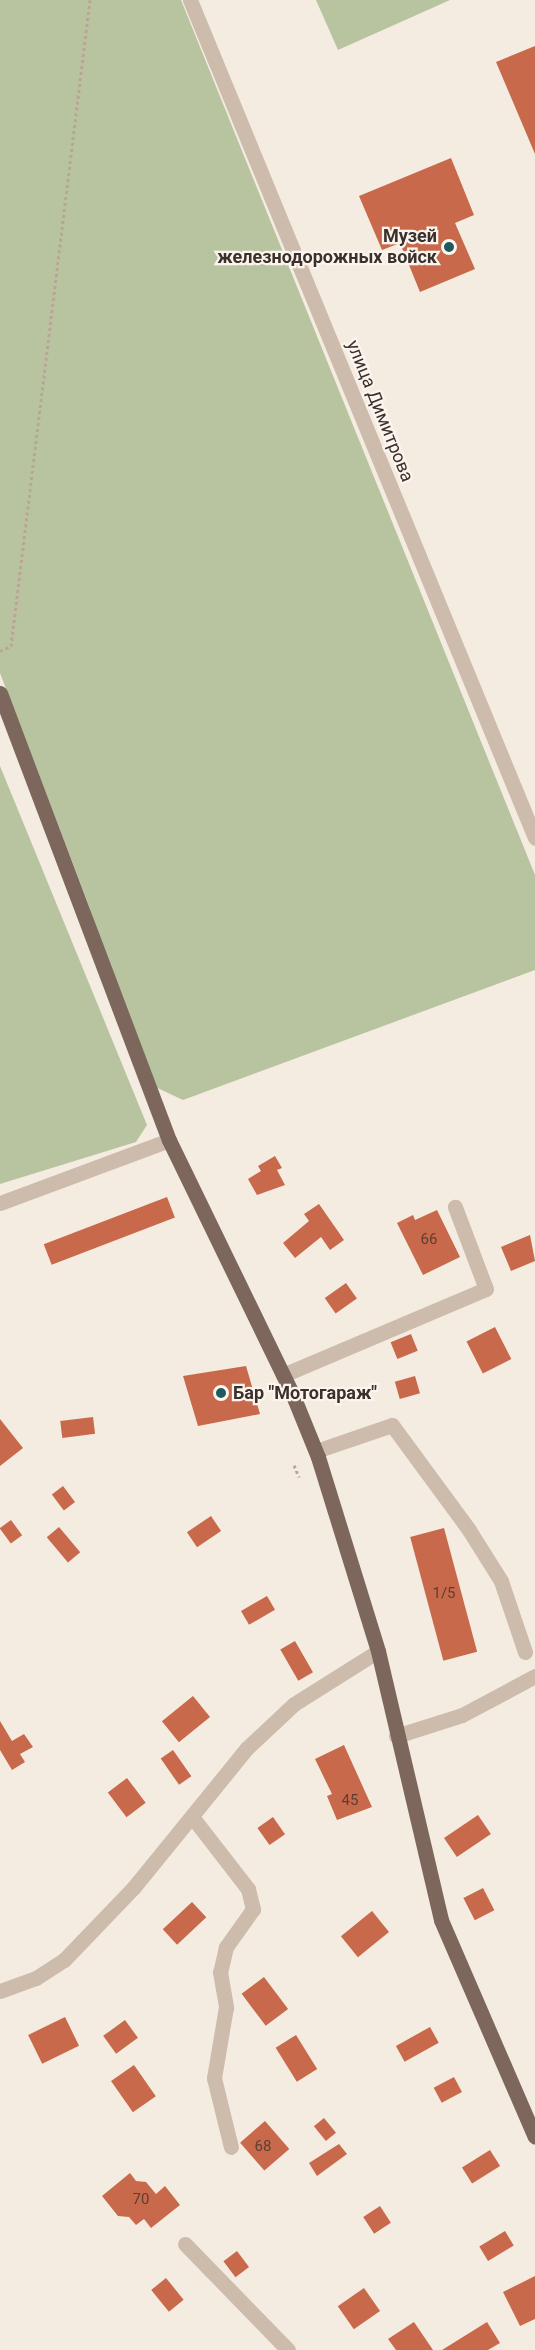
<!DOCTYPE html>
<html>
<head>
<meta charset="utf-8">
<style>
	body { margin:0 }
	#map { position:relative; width:535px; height:2350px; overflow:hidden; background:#f4ebe1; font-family:Roboto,sans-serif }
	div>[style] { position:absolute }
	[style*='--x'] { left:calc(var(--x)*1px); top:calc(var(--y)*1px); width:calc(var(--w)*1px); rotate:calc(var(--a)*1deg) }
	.green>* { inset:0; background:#b8c4a0 }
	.building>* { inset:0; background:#c8694b; transform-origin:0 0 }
	.path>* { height:3px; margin-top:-1.5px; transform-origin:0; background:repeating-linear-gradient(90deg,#b9a596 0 3px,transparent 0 6px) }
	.minor>* { height:15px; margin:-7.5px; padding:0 7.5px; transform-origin:7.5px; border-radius:7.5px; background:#cdbbac }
	.major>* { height:15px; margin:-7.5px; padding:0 7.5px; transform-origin:7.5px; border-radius:7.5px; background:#7d675c }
	.dots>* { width:16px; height:16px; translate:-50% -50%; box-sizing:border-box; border:3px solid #fbf5ee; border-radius:50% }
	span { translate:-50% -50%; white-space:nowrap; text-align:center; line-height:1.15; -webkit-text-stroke:4.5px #fbf5ee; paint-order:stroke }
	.number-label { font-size:15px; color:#5e3e33 }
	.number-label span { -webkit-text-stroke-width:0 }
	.poi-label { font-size:18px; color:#3b302b; font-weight:700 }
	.right { translate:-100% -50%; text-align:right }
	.left { translate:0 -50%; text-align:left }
	.street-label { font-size:18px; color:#3b302b }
</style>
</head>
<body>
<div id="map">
	<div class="green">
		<i style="clip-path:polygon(0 0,181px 0,535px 875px,535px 970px,183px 1100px,151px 1085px,88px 903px,0 673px)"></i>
		<i style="clip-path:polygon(316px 0,450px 0,338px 50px)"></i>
		<i style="clip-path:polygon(0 766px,147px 1125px,136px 1142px,0 1184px)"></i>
	</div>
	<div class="building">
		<i style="clip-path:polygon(535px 46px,535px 154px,496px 62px)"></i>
		<i style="clip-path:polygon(451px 158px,474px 215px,455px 223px,475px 269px,420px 292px,400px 243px,382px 250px,359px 196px)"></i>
		<i style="clip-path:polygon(275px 1156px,282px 1168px,277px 1170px,285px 1185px,257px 1195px,248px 1179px,261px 1171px,258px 1166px)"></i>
		<i style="left:167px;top:1197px;width:22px;height:132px;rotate:69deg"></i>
		<i style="clip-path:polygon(319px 1204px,344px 1240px,330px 1250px,321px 1237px,295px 1258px,283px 1243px,309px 1221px,304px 1214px)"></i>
		<i style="clip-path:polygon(437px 1210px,460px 1257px,423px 1275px,397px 1223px,413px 1215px,415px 1220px)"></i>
		<i style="clip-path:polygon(530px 1235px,535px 1261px,511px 1271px,501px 1247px)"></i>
		<i style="left:346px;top:1283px;width:19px;height:26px;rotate:55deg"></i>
		<i style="left:495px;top:1327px;width:36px;height:32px;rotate:63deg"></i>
		<i style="left:411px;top:1334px;width:18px;height:22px;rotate:68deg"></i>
		<i style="clip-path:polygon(246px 1366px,260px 1414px,198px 1426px,183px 1376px)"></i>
		<i style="left:415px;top:1376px;width:18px;height:21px;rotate:74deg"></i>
		<i style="left:93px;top:1417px;width:17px;height:33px;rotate:83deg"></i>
		<i style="clip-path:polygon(0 1419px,23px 1448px,0 1466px)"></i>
		<i style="left:63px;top:1486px;width:20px;height:14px;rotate:53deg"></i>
		<i style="left:211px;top:1516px;width:18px;height:29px;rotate:56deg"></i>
		<i style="left:11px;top:1520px;width:19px;height:14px;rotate:54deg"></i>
		<i style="left:59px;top:1527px;width:33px;height:16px;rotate:50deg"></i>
		<i style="left:444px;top:1528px;width:128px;height:35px;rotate:75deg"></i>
		<i style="left:267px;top:1596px;width:16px;height:30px;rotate:60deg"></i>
		<i style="left:295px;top:1641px;width:36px;height:17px;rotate:60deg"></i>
		<i style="left:193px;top:1696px;width:27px;height:40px;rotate:51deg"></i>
		<i style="clip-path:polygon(0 1721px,12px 1741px,24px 1734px,33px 1747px,20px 1754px,25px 1762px,12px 1770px,0 1750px)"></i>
		<i style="clip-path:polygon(344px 1745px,372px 1807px,337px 1820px,327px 1796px,332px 1794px,315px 1759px)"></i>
		<i style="left:173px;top:1750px;width:32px;height:15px;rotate:55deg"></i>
		<i style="left:127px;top:1778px;width:31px;height:24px;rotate:53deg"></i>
		<i style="left:478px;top:1815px;width:23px;height:41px;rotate:56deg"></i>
		<i style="left:273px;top:1817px;width:21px;height:19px;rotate:55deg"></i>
		<i style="left:483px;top:1888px;width:25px;height:22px;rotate:63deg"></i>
		<i style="left:192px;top:1902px;width:21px;height:40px;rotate:47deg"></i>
		<i style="left:372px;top:1911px;width:27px;height:40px;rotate:51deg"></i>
		<i style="left:264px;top:1977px;width:40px;height:28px;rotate:53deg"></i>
		<i style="left:65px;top:2017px;width:32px;height:41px;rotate:64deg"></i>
		<i style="left:125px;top:2020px;width:22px;height:27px;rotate:54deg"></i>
		<i style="left:430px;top:2027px;width:18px;height:39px;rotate:61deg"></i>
		<i style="left:296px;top:2035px;width:40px;height:24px;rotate:58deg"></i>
		<i style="left:134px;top:2065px;width:38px;height:28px;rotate:55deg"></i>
		<i style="left:454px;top:2077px;width:17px;height:23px;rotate:62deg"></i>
		<i style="left:324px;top:2118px;width:19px;height:13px;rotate:51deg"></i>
		<i style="left:265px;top:2121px;width:37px;height:33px;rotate:49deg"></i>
		<i style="clip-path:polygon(339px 2144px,347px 2154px,317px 2176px,309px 2163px)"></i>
		<i style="left:490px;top:2150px;width:19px;height:33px;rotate:58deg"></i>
		<i style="clip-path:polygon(130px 2173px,136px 2181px,146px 2182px,156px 2194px,165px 2186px,180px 2205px,151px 2228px,144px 2219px,136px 2225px,129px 2217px,118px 2216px,102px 2196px)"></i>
		<i style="left:380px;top:2206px;width:20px;height:20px;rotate:57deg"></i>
		<i style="left:505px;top:2231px;width:17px;height:30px;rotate:59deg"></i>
		<i style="left:237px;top:2251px;width:20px;height:17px;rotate:53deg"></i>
		<i style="clip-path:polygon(535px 2276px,535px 2319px,520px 2326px,503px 2292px)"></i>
		<i style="left:166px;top:2278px;width:28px;height:19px;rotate:51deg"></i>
		<i style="left:364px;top:2288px;width:28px;height:32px;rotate:55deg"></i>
		<i style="clip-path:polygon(414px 2322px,433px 2350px,396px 2350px,388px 2339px)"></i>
		<i style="clip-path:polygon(487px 2322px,500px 2343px,488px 2350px,442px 2350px)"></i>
	</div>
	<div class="path">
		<i style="--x:0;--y:651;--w:12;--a:-24"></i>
		<i style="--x:11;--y:646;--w:651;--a:-83.03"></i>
		<i style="--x:294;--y:1465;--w:13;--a:67"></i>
	</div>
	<div class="minor">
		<i style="--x:190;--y:0;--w:906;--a:67.62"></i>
		<i style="--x:0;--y:1203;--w:180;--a:-20.4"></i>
		<i style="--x:283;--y:1375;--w:220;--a:-23"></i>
		<i style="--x:486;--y:1289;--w:88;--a:-110.7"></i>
		<i style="--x:316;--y:1451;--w:80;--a:-18.9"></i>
		<i style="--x:392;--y:1425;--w:130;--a:53.7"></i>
		<i style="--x:469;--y:1530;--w:60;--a:57.9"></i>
		<i style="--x:501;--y:1581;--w:75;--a:71.3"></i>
		<i style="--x:396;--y:1736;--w:69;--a:-17.7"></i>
		<i style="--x:462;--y:1715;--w:83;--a:-28.1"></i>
		<i style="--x:193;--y:1818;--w:90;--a:52.2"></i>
		<i style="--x:248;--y:1889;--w:21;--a:76"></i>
		<i style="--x:253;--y:1909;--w:47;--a:125.4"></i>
		<i style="--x:226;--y:1947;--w:26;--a:103"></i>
		<i style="--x:220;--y:1972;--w:36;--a:80"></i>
		<i style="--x:226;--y:2007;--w:72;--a:99.6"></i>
		<i style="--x:214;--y:2078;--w:71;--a:76.2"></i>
		<i style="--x:0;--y:1991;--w:38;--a:-20"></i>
		<i style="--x:36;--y:1978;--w:33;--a:-33"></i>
		<i style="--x:64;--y:1960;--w:101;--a:-46.2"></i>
		<i style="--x:134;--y:1887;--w:179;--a:-50.9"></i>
		<i style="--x:247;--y:1748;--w:64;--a:-43.1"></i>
		<i style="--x:294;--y:1704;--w:99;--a:-32.2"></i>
		<i style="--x:185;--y:2244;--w:148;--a:45.8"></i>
	</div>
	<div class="major">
		<i style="--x:0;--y:693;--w:478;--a:69.3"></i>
		<i style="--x:169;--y:1140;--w:287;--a:64.1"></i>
		<i style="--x:294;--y:1398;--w:64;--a:67.9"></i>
		<i style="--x:318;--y:1457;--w:203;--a:72.8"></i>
		<i style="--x:378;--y:1651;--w:276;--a:76.8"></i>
		<i style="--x:441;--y:1920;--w:236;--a:66.6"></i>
	</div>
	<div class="dots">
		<i style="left:449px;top:247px;background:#1f5a5e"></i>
		<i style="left:221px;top:1393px;background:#1f5a5e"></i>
	</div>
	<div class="number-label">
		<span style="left:429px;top:1240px">66</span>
		<span style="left:444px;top:1594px">1/5</span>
		<span style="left:350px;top:1801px">45</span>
		<span style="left:263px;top:2147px">68</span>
		<span style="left:141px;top:2200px">70</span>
	</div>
	<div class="poi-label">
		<span class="right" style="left:437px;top:247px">Музей<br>железнодорожных войск</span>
		<span class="left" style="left:233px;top:1393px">Бар "Мотогараж"</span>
	</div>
	<div class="street-label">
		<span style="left:380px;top:411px;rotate:68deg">улица Димитрова</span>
	</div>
</div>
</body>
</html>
